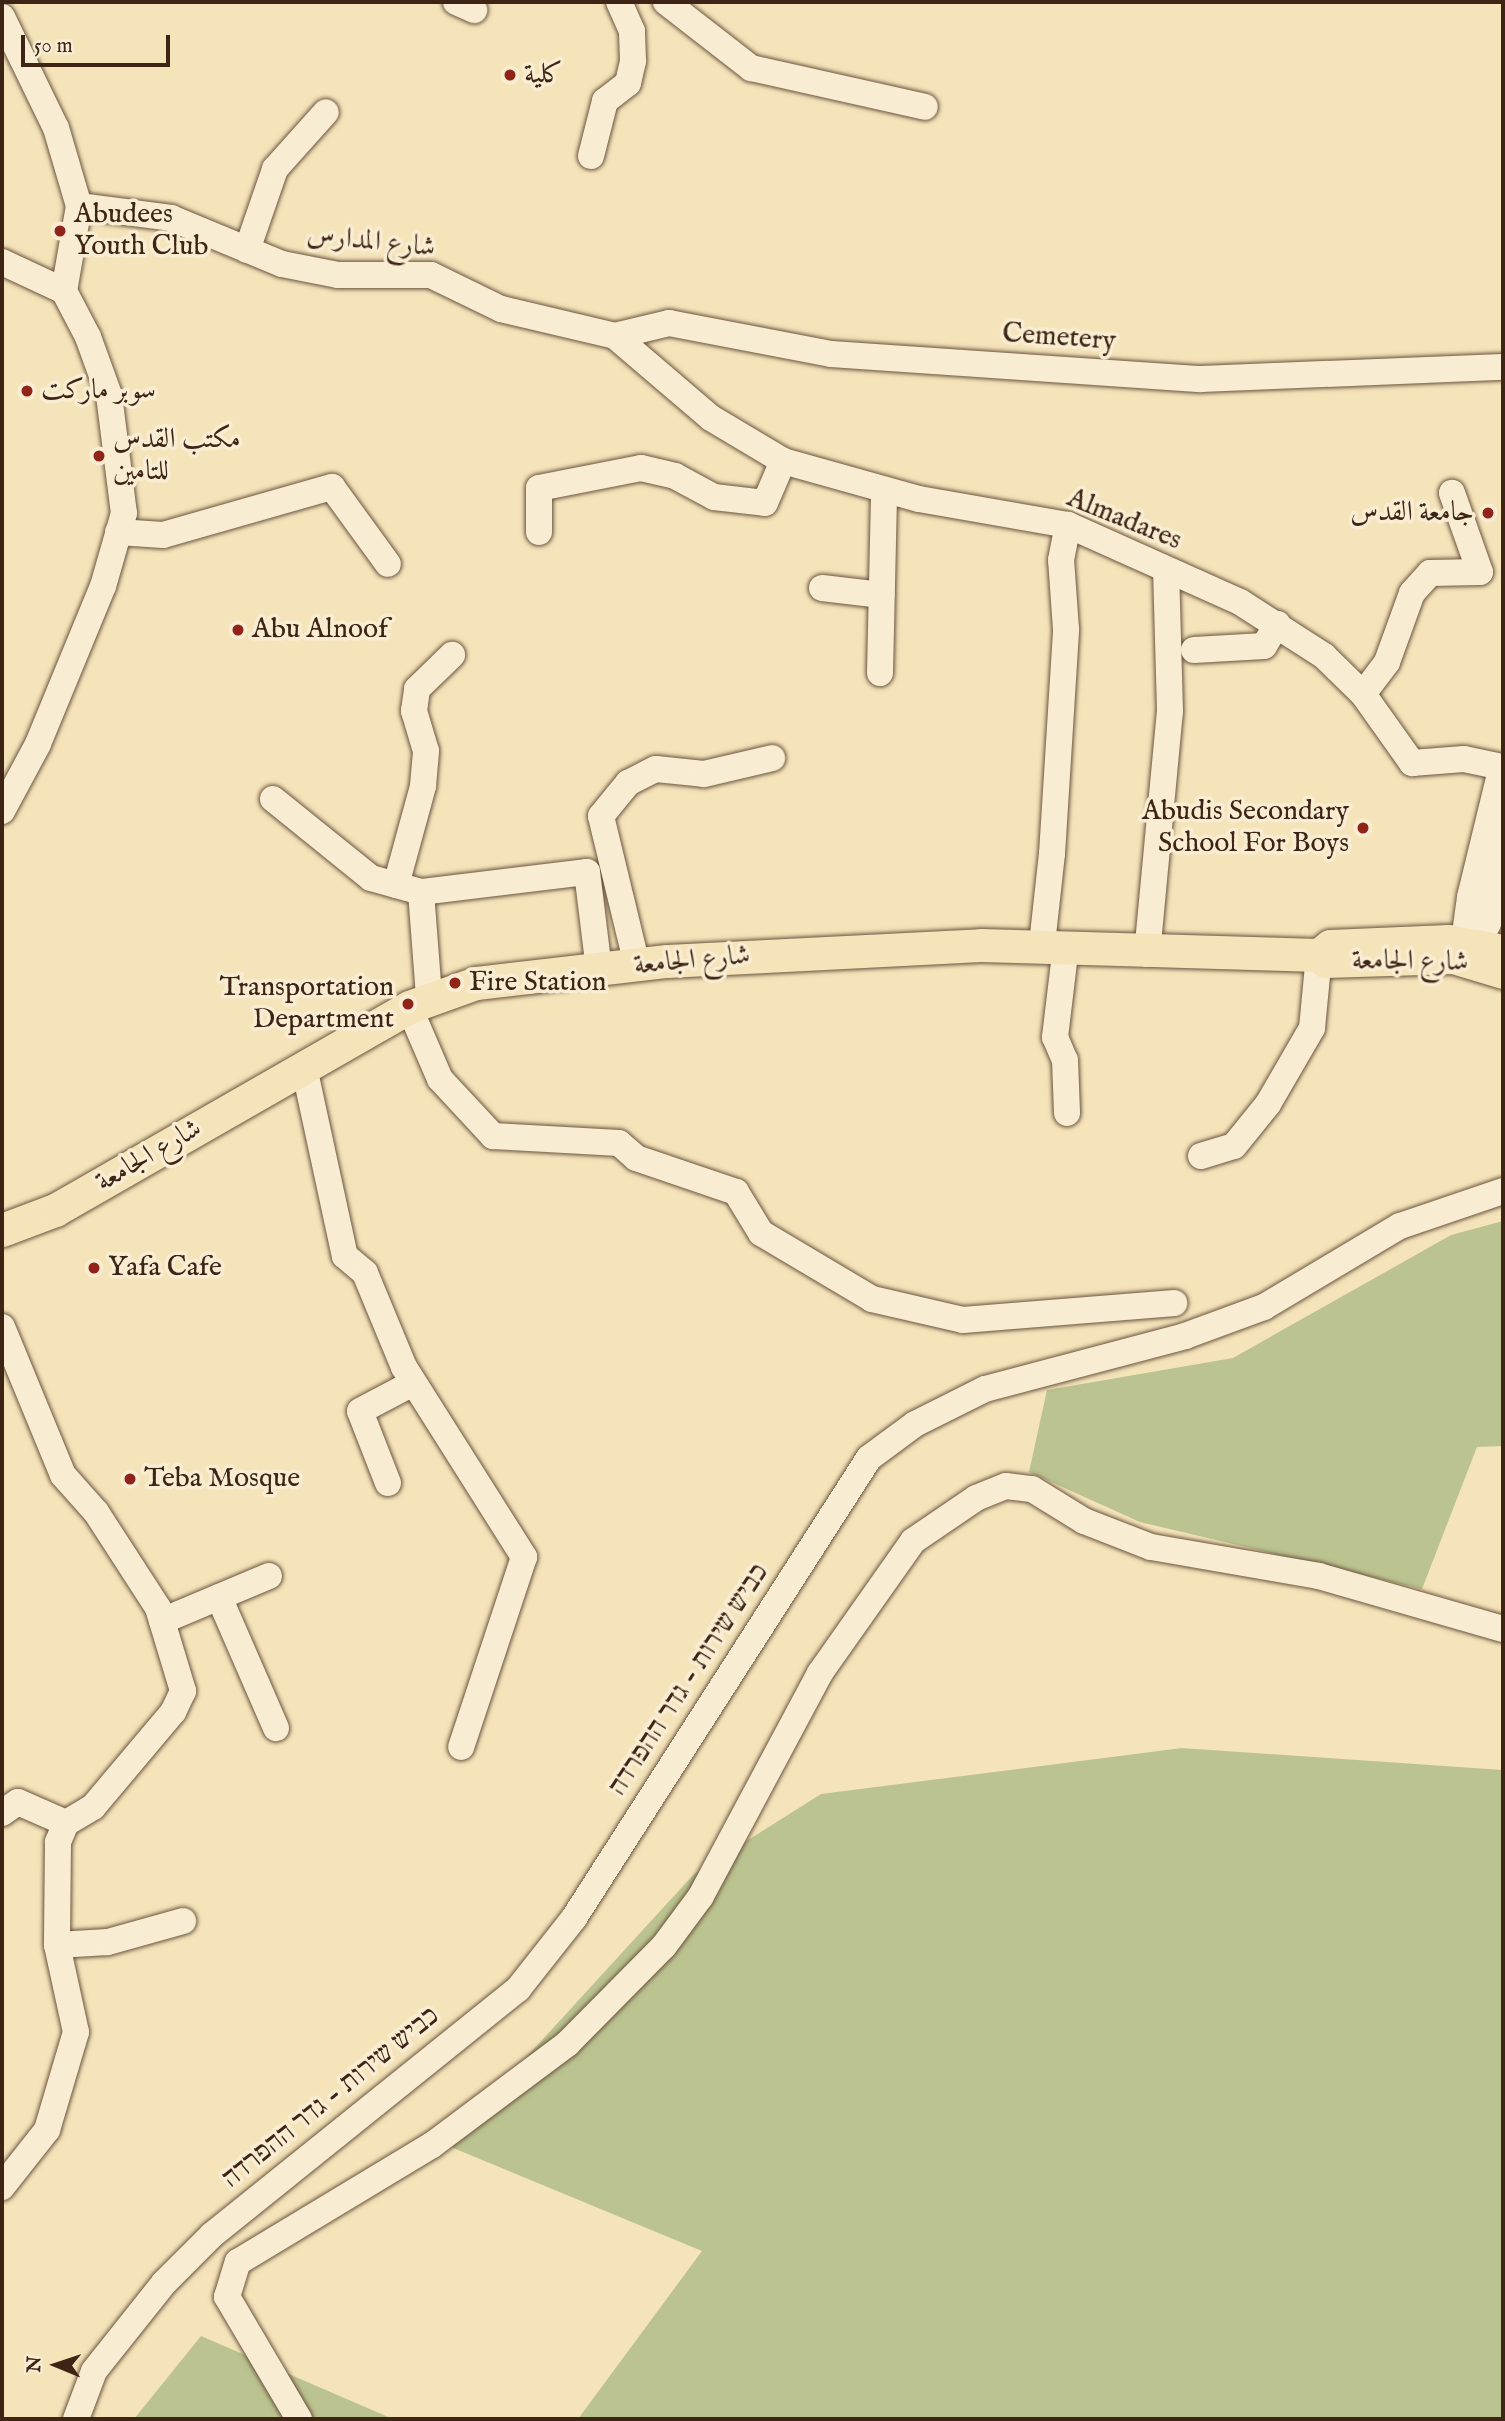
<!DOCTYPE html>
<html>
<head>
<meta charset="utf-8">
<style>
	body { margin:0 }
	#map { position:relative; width:1505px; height:2421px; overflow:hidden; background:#f5e4ba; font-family:"IM FELL English",Amiri,"Frank Ruhl Libre",serif }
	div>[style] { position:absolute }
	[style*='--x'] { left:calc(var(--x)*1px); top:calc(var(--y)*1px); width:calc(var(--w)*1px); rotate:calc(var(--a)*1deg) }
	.green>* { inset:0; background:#bbc490 }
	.roads { filter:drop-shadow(0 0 2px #6b543e) drop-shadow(0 0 2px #6b543e) }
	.minor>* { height:26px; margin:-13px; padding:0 13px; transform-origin:13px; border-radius:13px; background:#f8edd2 }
	.major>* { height:33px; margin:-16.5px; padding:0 16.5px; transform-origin:16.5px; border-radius:16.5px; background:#f5e4ba }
	.dots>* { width:19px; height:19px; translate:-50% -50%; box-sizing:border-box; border:4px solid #f8edd2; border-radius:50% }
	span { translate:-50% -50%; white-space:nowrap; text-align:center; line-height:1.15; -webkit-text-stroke:7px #f8edd2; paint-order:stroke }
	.poi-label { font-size:28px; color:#3d2415 }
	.left { translate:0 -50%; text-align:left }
	.right { translate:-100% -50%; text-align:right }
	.street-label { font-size:28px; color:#3d2415 }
	.frame { position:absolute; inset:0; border:4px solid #3d2415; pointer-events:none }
	.north { position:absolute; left:21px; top:2330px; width:70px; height:70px; -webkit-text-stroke:5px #f8edd2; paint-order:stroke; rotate:272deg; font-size:19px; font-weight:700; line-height:28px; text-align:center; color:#3d2415 }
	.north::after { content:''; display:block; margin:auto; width:24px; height:32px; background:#3d2415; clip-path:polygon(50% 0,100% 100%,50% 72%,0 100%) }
	.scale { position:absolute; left:21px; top:35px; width:149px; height:32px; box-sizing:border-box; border:4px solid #3d2415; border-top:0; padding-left:9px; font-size:21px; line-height:24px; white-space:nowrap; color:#3d2415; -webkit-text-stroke:5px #f8edd2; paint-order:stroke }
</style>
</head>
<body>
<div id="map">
	<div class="green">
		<i style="clip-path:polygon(1503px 1221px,1503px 1446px,1477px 1447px,1422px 1589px,1140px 1522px,1029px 1472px,1047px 1390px,1233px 1358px,1451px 1235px)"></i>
		<i style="clip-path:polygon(1182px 1748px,1503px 1770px,1503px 2419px,578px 2419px,702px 2251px,446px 2145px,694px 1874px,821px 1794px)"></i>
		<i style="clip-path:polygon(201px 2336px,393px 2419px,134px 2419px)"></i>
	</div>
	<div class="roads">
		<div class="minor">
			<i style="--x:456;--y:2;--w:20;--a:24"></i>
			<i style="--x:666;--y:2;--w:108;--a:37.8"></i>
			<i style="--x:751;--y:68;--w:178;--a:12.6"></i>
			<i style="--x:2;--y:17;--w:123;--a:64.1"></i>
			<i style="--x:56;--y:128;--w:81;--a:73.6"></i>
			<i style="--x:79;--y:206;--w:86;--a:100"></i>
			<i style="--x:591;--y:156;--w:57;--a:-75.7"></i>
			<i style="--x:605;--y:101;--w:29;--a:-38"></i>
			<i style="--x:628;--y:83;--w:23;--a:-77"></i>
			<i style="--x:633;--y:61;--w:30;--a:-92"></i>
			<i style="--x:632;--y:31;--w:32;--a:-114"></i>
			<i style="--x:79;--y:206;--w:93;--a:7.4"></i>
			<i style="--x:171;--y:218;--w:120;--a:22.5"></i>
			<i style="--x:282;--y:264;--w:57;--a:11.1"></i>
			<i style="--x:338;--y:275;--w:93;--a:0"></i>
			<i style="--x:431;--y:275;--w:78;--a:25.9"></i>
			<i style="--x:501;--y:309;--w:117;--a:13.3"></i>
			<i style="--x:615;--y:336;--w:56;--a:-13.5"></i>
			<i style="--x:669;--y:323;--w:165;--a:10.8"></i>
			<i style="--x:831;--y:354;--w:371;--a:3.9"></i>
			<i style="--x:1201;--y:379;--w:302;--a:-2.3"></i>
			<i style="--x:247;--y:250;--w:86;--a:-70.9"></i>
			<i style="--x:275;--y:169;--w:76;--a:-48.2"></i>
			<i style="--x:2;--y:262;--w:68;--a:25.1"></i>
			<i style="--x:64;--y:291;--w:52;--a:62.4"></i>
			<i style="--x:88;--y:337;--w:62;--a:70.1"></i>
			<i style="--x:109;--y:395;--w:119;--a:82.8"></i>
			<i style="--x:124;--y:513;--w:76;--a:106"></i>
			<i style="--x:103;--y:586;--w:171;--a:112.4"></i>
			<i style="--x:38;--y:744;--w:76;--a:118.2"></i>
			<i style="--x:615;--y:336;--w:126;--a:40.5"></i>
			<i style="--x:711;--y:418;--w:84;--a:30.8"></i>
			<i style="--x:783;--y:461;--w:141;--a:15.6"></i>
			<i style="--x:919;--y:499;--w:151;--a:9.9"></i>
			<i style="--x:1068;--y:525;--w:188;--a:24.1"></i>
			<i style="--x:1240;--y:602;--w:100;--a:32.7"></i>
			<i style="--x:1324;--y:656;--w:54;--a:44.3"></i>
			<i style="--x:1363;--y:694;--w:85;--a:54.6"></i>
			<i style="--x:1412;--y:763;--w:52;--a:-4.4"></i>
			<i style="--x:1464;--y:759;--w:40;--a:12"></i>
			<i style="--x:118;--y:532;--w:45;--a:3.8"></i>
			<i style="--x:163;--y:535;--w:176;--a:-15.9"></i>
			<i style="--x:332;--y:487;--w:95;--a:54"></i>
			<i style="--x:539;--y:532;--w:44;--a:-90"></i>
			<i style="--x:539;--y:488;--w:104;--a:-11.1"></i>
			<i style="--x:641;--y:468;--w:35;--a:13"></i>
			<i style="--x:675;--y:476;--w:44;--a:28.3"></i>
			<i style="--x:714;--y:497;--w:51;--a:6.7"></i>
			<i style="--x:765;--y:503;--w:46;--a:-66.8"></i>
			<i style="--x:822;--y:588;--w:60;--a:6.7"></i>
			<i style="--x:1194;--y:650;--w:70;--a:-3.3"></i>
			<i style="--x:1264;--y:646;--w:26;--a:-59"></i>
			<i style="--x:880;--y:673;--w:183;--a:-88.7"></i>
			<i style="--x:1363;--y:694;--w:40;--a:-53"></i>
			<i style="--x:1387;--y:662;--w:73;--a:-70.1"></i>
			<i style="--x:1412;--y:593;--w:27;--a:-48"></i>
			<i style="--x:1430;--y:573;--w:50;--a:-1.1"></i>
			<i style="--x:1480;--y:572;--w:84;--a:-109.5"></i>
			<i style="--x:1501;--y:770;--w:113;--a:92.5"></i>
			<i style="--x:1496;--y:883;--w:41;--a:101.3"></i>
			<i style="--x:1488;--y:923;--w:41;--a:114.7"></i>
			<i style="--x:1471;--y:960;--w:20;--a:-110"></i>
			<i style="--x:1464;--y:941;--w:44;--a:-82.2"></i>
			<i style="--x:1470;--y:897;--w:131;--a:-76.3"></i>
			<i style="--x:273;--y:799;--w:126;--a:38.9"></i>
			<i style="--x:371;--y:878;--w:52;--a:15.6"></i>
			<i style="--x:421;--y:892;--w:105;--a:85.6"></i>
			<i style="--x:396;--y:885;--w:103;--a:-74.7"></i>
			<i style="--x:423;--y:786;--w:35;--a:-85"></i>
			<i style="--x:426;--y:751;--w:42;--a:-106.7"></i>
			<i style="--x:414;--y:711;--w:22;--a:-82"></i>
			<i style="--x:417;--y:689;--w:49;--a:-44.2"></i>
			<i style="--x:421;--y:892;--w:167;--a:-6.9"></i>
			<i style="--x:587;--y:872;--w:99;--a:83"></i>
			<i style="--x:1042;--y:944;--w:91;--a:-83.7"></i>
			<i style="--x:1052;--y:854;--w:225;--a:-86.4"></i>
			<i style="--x:1066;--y:629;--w:69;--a:-94.1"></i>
			<i style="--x:1061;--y:560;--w:36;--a:-79"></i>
			<i style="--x:1066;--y:946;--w:92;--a:96.9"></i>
			<i style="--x:1055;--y:1037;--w:25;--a:67"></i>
			<i style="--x:1065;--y:1060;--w:53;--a:87.8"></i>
			<i style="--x:1147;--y:954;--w:244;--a:-84.6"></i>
			<i style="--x:1170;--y:711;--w:140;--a:-91.6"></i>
			<i style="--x:637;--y:965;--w:153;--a:-103.6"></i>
			<i style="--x:601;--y:816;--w:43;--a:-50.7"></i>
			<i style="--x:628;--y:783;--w:31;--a:-27"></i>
			<i style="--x:656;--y:769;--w:48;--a:5.9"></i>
			<i style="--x:704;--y:774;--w:70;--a:-13.2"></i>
			<i style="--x:409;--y:1007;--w:78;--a:66.7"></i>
			<i style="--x:440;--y:1079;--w:78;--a:47.1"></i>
			<i style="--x:493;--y:1136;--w:126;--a:3.2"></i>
			<i style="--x:619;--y:1143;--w:23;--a:41"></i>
			<i style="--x:636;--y:1158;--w:106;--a:18.8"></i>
			<i style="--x:736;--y:1192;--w:48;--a:58.6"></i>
			<i style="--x:761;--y:1233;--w:129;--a:30.7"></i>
			<i style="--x:872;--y:1299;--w:93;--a:13"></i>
			<i style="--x:963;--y:1320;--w:212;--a:-4.6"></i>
			<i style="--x:304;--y:1067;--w:193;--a:77.8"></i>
			<i style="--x:345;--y:1256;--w:26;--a:40"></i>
			<i style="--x:365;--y:1273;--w:102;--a:67.5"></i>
			<i style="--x:404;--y:1367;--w:225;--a:57.7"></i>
			<i style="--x:524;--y:1557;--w:200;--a:108.3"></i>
			<i style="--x:1201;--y:1156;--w:34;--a:-17"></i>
			<i style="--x:1234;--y:1146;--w:54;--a:-51"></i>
			<i style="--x:1268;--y:1104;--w:88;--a:-59.9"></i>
			<i style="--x:1312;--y:1028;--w:73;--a:-84.5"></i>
			<i style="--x:2;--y:1327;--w:160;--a:67.6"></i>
			<i style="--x:63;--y:1475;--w:50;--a:48.3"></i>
			<i style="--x:96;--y:1512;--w:114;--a:57.1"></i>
			<i style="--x:158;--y:1608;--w:87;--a:73.2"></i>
			<i style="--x:183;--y:1691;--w:23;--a:115"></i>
			<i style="--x:173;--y:1712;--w:124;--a:130.1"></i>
			<i style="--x:93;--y:1807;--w:31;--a:149"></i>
			<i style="--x:66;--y:1823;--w:21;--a:113"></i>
			<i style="--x:58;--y:1842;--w:103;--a:90.6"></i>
			<i style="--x:57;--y:1945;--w:89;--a:77.7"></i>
			<i style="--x:76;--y:2032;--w:102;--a:106.5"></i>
			<i style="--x:47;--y:2130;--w:73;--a:128.3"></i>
			<i style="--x:388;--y:1483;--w:77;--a:-111.3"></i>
			<i style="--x:360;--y:1411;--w:60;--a:-27.8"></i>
			<i style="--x:219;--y:1597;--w:143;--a:66.5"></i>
			<i style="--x:162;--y:1621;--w:116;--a:-22.8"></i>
			<i style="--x:2;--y:1813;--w:19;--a:-35"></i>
			<i style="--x:18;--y:1802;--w:52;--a:23.6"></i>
			<i style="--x:57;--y:1945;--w:51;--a:-3.4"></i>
			<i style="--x:108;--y:1942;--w:78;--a:-15.6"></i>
			<i style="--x:76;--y:2419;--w:51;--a:-69.4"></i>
			<i style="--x:94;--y:2371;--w:112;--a:-51.5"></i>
			<i style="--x:164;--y:2283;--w:68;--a:-45"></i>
			<i style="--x:212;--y:2235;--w:393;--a:-38.8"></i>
			<i style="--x:518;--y:1989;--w:90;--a:-51.7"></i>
			<i style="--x:574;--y:1918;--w:546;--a:-57.33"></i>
			<i style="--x:869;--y:1458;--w:57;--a:-36.5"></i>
			<i style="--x:915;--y:1424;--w:78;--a:-26.6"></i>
			<i style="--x:985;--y:1389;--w:207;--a:-14.8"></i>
			<i style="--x:1185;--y:1336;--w:84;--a:-20.2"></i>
			<i style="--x:1264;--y:1307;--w:158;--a:-30.8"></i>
			<i style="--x:1400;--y:1226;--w:109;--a:-18.8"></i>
			<i style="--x:299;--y:2419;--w:142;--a:-120.5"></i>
			<i style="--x:227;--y:2297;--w:37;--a:-73"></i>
			<i style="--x:238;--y:2262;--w:227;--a:-31.1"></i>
			<i style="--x:432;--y:2145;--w:169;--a:-36.8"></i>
			<i style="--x:567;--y:2044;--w:138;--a:-45.3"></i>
			<i style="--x:664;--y:1946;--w:62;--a:-53.5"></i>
			<i style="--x:701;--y:1896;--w:253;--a:-61.9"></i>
			<i style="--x:820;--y:1673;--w:161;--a:-54.8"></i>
			<i style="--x:913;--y:1541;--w:76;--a:-34.3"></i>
			<i style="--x:976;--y:1498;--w:32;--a:-22"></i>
			<i style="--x:1006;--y:1486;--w:26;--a:7"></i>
			<i style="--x:1032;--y:1489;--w:61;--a:31.6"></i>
			<i style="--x:1084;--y:1521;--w:72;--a:21.2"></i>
			<i style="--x:1151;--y:1547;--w:170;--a:9.8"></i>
			<i style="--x:1319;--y:1576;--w:191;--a:16.1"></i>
		</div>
		<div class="major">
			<i style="--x:1503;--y:951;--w:56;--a:-169.7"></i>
			<i style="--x:1448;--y:941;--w:118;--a:177.6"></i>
			<i style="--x:1330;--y:946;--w:14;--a:141"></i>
			<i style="--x:1319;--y:955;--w:8;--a:45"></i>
			<i style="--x:1325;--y:961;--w:128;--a:-1.8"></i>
			<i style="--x:1453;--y:957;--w:52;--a:16.7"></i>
			<i style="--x:2;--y:1230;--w:57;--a:-20.7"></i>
			<i style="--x:55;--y:1210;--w:408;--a:-29.8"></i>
			<i style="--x:409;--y:1007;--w:71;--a:-19.7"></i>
			<i style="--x:476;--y:983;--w:192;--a:-6.6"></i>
			<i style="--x:667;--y:961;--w:314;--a:-2.9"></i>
			<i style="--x:981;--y:945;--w:338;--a:1.7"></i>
		</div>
	</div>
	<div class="dots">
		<i style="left:510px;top:75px;background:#8f2418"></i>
		<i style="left:60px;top:231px;background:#8f2418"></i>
		<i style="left:27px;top:391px;background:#8f2418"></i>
		<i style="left:99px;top:456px;background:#8f2418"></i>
		<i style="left:1488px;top:513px;background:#8f2418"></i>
		<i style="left:238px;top:630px;background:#8f2418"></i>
		<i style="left:1363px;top:828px;background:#8f2418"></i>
		<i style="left:455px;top:983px;background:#8f2418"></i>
		<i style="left:408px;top:1004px;background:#8f2418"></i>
		<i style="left:94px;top:1268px;background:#8f2418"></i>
		<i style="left:130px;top:1479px;background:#8f2418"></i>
	</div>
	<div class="poi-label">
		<span class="left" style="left:524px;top:75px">كلية</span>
		<span class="left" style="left:74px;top:231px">Abudees<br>Youth Club</span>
		<span class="left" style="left:41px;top:391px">سوبر ماركت</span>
		<span class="left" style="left:113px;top:456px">مكتب القدس<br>للتامين</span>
		<span class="right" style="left:1474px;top:513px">جامعة القدس</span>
		<span class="left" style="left:252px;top:630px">Abu Alnoof</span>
		<span class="right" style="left:1349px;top:828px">Abudis Secondary<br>School For Boys</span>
		<span class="left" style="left:469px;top:983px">Fire Station</span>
		<span class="right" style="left:394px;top:1004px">Transportation<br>Department</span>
		<span class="left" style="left:108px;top:1268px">Yafa Cafe</span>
		<span class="left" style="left:144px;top:1479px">Teba Mosque</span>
	</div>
	<div class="street-label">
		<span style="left:371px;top:242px;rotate:6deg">شارع المدارس</span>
		<span style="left:1059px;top:338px;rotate:4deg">Cemetery</span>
		<span style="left:1124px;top:520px;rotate:22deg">Almadares</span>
		<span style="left:692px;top:961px;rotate:-5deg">شارع الجامعة</span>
		<span style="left:1410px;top:962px;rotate:1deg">شارع الجامعة</span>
		<span style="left:149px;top:1156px;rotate:-30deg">شارع الجامعة</span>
		<span style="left:689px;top:1680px;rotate:-57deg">כביש שירות - גדר ההפרדה</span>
		<span style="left:331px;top:2098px;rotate:-39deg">כביש שירות - גדר ההפרדה</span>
	</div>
	<div class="frame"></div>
	<div class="north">N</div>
	<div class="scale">50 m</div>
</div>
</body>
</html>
